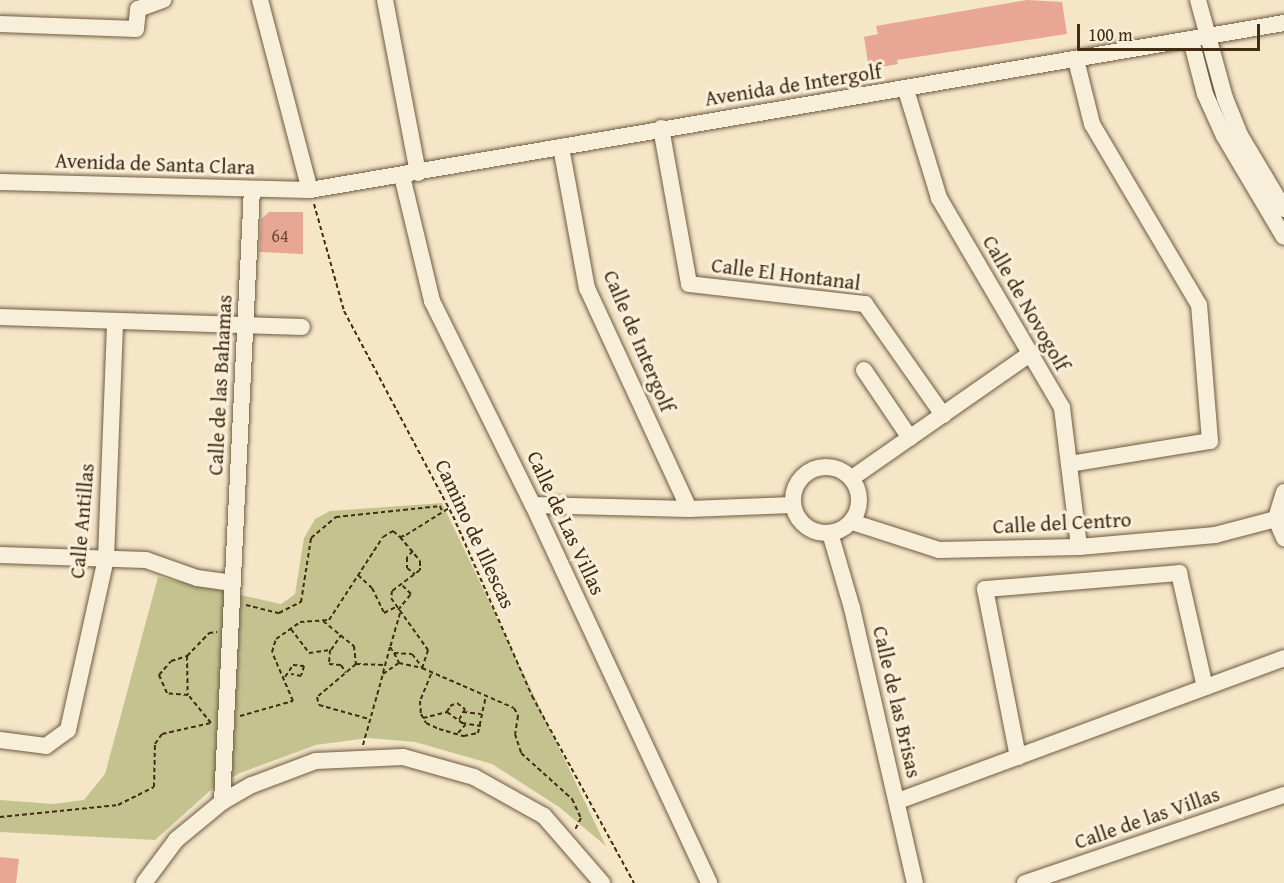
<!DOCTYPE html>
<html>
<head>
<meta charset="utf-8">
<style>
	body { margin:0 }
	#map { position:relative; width:1284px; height:883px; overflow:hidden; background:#f5e6c8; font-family:"Gentium Book Plus",serif }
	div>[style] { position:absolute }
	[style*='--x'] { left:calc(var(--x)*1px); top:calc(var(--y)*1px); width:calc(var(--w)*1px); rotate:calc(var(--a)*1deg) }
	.green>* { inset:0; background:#c4c390 }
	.building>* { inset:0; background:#e7a794 }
	.path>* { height:2px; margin-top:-1px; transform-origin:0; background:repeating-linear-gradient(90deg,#422c12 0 4.5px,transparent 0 7.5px) }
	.roads { filter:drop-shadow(0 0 2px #6f5a40) drop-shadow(0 0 2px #6f5a40) }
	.minor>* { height:16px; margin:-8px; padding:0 8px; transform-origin:8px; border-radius:8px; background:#f8efdb }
	.minor>.ring { margin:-8px; padding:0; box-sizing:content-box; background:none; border:16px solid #f8efdb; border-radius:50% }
	span { translate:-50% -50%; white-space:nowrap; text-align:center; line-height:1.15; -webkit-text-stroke:6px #f8efdb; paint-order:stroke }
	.number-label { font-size:18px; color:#6b4b32 }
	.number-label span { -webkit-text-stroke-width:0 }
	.street-label { font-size:21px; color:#422c12 }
	.scale { position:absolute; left:1077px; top:24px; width:183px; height:27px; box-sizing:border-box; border:3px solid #422c12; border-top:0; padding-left:8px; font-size:18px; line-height:21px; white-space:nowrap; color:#422c12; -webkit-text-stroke:4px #f8efdb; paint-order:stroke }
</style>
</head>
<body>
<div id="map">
	<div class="green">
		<i style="clip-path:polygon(442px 503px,606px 846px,559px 807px,492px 764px,415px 742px,368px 738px,316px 745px,240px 773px,212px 789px,155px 840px,0 832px,0 800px,52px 804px,84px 800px,105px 774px,158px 577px,281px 604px,295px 594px,304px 538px,315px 519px,330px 511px)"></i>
	</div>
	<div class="building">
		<i style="clip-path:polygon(1027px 0,1062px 2px,1067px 34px,897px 60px,898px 64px,869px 69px,864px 37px,878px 34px,876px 26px)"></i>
		<i style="clip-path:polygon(269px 212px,303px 212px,303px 254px,259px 252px,261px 219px)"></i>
		<i style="clip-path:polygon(0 857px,19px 859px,16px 883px,0 883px)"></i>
	</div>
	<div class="path">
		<i style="--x:314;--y:204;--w:111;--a:74.3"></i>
		<i style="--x:344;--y:311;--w:232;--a:62"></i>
		<i style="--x:453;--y:516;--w:197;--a:66.3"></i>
		<i style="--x:532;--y:696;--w:213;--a:61.4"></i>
		<i style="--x:400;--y:537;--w:31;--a:50"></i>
		<i style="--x:420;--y:561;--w:9;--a:90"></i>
		<i style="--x:420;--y:570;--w:35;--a:143"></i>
		<i style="--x:392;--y:591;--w:7;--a:98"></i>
		<i style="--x:391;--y:598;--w:64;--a:54.6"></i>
		<i style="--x:428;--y:650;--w:19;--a:108"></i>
		<i style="--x:422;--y:668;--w:100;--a:23.5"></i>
		<i style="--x:514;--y:708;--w:9;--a:63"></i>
		<i style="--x:518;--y:716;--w:18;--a:99"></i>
		<i style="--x:515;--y:734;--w:20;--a:72"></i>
		<i style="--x:521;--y:753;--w:69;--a:42"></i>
		<i style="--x:572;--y:799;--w:21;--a:65"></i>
		<i style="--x:581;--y:818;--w:13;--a:117"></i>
		<i style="--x:413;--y:551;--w:8;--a:135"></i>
		<i style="--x:407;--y:557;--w:11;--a:90"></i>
		<i style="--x:407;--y:568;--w:10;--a:37"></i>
		<i style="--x:358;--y:575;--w:19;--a:43"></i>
		<i style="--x:372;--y:588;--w:28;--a:64"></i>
		<i style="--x:384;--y:613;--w:13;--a:-27"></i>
		<i style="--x:246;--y:605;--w:34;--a:14"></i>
		<i style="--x:279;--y:613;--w:25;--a:-27"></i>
		<i style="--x:301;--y:602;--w:65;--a:-81.1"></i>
		<i style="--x:311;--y:538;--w:33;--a:-40"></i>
		<i style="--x:336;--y:517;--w:105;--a:-6"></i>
		<i style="--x:440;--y:506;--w:5;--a:68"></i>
		<i style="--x:398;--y:610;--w:21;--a:-51"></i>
		<i style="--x:411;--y:594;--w:14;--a:-135"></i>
		<i style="--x:400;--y:613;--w:35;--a:106"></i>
		<i style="--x:390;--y:647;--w:7;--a:56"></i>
		<i style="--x:394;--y:653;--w:18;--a:3"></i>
		<i style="--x:412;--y:654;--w:16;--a:52"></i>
		<i style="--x:323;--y:621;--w:40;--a:39"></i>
		<i style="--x:354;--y:646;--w:18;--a:84"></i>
		<i style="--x:356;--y:664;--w:29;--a:2"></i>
		<i style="--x:291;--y:629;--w:30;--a:53"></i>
		<i style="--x:309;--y:653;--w:21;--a:-8"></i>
		<i style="--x:330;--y:650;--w:14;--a:94"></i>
		<i style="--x:329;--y:664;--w:12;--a:5"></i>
		<i style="--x:341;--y:665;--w:9;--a:58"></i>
		<i style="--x:331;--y:650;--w:18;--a:-56"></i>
		<i style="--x:394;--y:653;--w:11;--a:63"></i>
		<i style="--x:187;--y:656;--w:39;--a:89"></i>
		<i style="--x:356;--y:664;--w:51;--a:139.8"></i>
		<i style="--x:317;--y:697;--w:8;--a:76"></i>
		<i style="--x:319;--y:705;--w:52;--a:15.6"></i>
		<i style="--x:383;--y:673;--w:27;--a:-75"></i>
		<i style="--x:431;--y:674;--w:29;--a:112"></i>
		<i style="--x:420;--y:701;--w:13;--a:86"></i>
		<i style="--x:421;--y:714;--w:10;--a:61"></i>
		<i style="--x:426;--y:723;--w:14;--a:25"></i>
		<i style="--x:439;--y:729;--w:26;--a:16"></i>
		<i style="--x:464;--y:736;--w:14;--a:-12"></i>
		<i style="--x:478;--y:733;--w:38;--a:-78"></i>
		<i style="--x:285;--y:677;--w:14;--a:-56"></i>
		<i style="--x:293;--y:665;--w:11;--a:5"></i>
		<i style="--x:304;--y:666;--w:10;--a:107"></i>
		<i style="--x:301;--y:676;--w:10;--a:-169"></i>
		<i style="--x:447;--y:712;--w:7;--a:-63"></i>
		<i style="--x:450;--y:706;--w:8;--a:-23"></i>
		<i style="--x:457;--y:703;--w:10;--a:37"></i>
		<i style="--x:465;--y:709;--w:13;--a:119"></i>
		<i style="--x:463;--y:712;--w:18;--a:6"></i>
		<i style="--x:240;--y:716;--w:55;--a:-15.8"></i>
		<i style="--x:293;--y:701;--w:53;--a:-113.2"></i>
		<i style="--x:272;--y:652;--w:14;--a:-73"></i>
		<i style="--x:276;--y:639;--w:29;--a:-35"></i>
		<i style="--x:300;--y:622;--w:29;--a:-4"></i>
		<i style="--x:329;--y:620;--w:99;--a:-57"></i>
		<i style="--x:383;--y:537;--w:12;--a:-31"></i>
		<i style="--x:393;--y:531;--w:9;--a:41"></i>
		<i style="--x:400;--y:537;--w:6;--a:-18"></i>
		<i style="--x:406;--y:535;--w:51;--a:-32.1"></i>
		<i style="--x:423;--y:718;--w:25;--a:-14"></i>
		<i style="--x:447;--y:712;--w:19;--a:36"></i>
		<i style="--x:462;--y:723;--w:19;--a:9"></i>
		<i style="--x:458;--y:733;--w:12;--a:-48"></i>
		<i style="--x:363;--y:745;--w:74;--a:-74.3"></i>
		<i style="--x:383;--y:674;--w:19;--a:-35"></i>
		<i style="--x:399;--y:663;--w:24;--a:12"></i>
		<i style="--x:0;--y:817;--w:119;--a:-5.8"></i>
		<i style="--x:118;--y:805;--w:40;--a:-26.6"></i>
		<i style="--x:154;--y:787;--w:43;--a:-88.7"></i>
		<i style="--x:155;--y:744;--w:12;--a:-55"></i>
		<i style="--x:162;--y:734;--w:50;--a:-12.7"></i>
		<i style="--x:211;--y:723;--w:36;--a:-129"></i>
		<i style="--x:188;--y:695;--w:21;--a:-175"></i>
		<i style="--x:167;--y:693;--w:20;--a:-114"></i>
		<i style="--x:159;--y:675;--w:18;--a:-49"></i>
		<i style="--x:171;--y:661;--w:17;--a:-17"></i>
		<i style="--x:187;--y:656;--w:32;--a:-46"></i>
		<i style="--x:209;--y:633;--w:8;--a:-7"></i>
	</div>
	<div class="roads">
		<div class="minor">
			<i style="--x:260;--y:0;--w:196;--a:75.3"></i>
			<i style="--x:385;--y:0;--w:176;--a:79.2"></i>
			<i style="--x:1198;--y:0;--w:102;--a:74.6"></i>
			<i style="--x:1225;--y:98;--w:40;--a:68"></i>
			<i style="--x:1240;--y:135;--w:86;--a:59.3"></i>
			<i style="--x:0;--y:24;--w:136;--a:2.1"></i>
			<i style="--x:136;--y:29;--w:20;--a:-84"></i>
			<i style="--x:138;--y:9;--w:27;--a:-20"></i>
			<i style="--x:1191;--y:40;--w:56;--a:75.5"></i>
			<i style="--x:1205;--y:94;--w:46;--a:65.7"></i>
			<i style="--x:1224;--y:136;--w:117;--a:59.3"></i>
			<i style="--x:906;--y:90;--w:113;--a:73"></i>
			<i style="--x:939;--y:198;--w:243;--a:59.6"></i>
			<i style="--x:1062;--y:408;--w:140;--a:83"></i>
			<i style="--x:661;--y:128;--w:158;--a:79.8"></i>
			<i style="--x:689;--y:284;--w:177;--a:6.5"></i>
			<i style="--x:865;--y:304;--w:136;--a:54.9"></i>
			<i style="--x:561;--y:147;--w:143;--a:79.6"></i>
			<i style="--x:587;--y:288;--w:243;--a:65.2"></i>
			<i style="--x:402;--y:176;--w:129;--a:76.5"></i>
			<i style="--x:432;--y:301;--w:228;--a:63.7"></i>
			<i style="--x:533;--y:505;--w:417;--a:65"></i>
			<i style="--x:0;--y:182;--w:310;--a:1.5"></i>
			<i style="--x:310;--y:190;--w:988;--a:-9.73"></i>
			<i style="--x:0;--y:317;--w:302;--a:1.9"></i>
			<i style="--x:864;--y:370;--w:82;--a:55.9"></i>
			<i style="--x:1069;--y:464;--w:143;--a:-9.3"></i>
			<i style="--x:1210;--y:441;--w:136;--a:-94.6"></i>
			<i style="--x:1199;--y:305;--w:210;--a:-120.6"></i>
			<i style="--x:1092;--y:124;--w:66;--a:-104"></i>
			<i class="ring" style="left:793px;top:467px;width:50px;height:50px"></i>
			<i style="--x:852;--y:478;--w:217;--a:-34.9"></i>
			<i style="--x:1284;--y:492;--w:28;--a:107"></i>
			<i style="--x:1276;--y:519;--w:21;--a:67"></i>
			<i style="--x:533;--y:505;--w:156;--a:1.5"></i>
			<i style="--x:689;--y:509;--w:104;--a:-2.2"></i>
			<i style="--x:852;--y:522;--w:91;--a:17.8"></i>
			<i style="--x:939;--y:550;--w:140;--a:-1.2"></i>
			<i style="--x:1079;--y:547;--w:137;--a:-5"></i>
			<i style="--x:1215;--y:535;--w:63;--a:-14.7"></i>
			<i style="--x:830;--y:533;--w:78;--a:73.7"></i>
			<i style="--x:852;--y:608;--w:282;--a:77.1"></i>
			<i style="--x:0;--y:555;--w:146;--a:2"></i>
			<i style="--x:146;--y:560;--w:54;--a:19.4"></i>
			<i style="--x:197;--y:578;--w:36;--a:8"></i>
			<i style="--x:0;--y:740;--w:46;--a:7.4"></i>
			<i style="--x:46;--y:746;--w:27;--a:-36"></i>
			<i style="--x:68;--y:730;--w:175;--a:-77.5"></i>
			<i style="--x:106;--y:559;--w:238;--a:-87.8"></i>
			<i style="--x:1018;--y:757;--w:171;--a:-101.1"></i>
			<i style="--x:985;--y:589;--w:195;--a:-4.7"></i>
			<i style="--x:1179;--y:573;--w:117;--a:77.2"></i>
			<i style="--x:898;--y:801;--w:412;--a:-20.3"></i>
			<i style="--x:222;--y:802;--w:614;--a:-87.2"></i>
			<i style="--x:144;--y:883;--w:54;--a:-53.3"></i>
			<i style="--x:176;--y:840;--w:60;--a:-39.6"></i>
			<i style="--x:222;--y:802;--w:34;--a:-30"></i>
			<i style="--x:252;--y:785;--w:68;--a:-20.6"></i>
			<i style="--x:316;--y:761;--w:87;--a:-2.6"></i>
			<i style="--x:403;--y:757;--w:74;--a:15.7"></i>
			<i style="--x:474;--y:777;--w:80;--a:29.1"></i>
			<i style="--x:544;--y:816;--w:89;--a:49.1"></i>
			<i style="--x:1025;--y:883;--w:274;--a:-18.8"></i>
		</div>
	</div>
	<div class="number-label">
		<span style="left:280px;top:236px">64</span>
	</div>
	<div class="street-label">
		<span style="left:793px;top:85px;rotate:-9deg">Avenida de Intergolf</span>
		<span style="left:155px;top:164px;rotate:2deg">Avenida de Santa Clara</span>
		<span style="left:786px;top:274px;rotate:7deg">Calle El Hontanal</span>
		<span style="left:1026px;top:303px;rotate:60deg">Calle de Novogolf</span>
		<span style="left:639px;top:341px;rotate:67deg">Calle de Intergolf</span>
		<span style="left:220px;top:385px;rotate:-87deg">Calle de las Bahamas</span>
		<span style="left:82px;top:521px;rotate:-85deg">Calle Antillas</span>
		<span style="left:566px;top:523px;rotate:65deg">Calle de Las Villas</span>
		<span style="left:1062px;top:523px;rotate:-3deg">Calle del Centro</span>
		<span style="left:475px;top:534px;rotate:65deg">Camino de Illescas</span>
		<span style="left:897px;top:702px;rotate:77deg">Calle de las Brisas</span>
		<span style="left:1147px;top:818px;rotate:-19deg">Calle de las Villas</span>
	</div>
	<div class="scale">100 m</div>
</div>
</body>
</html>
